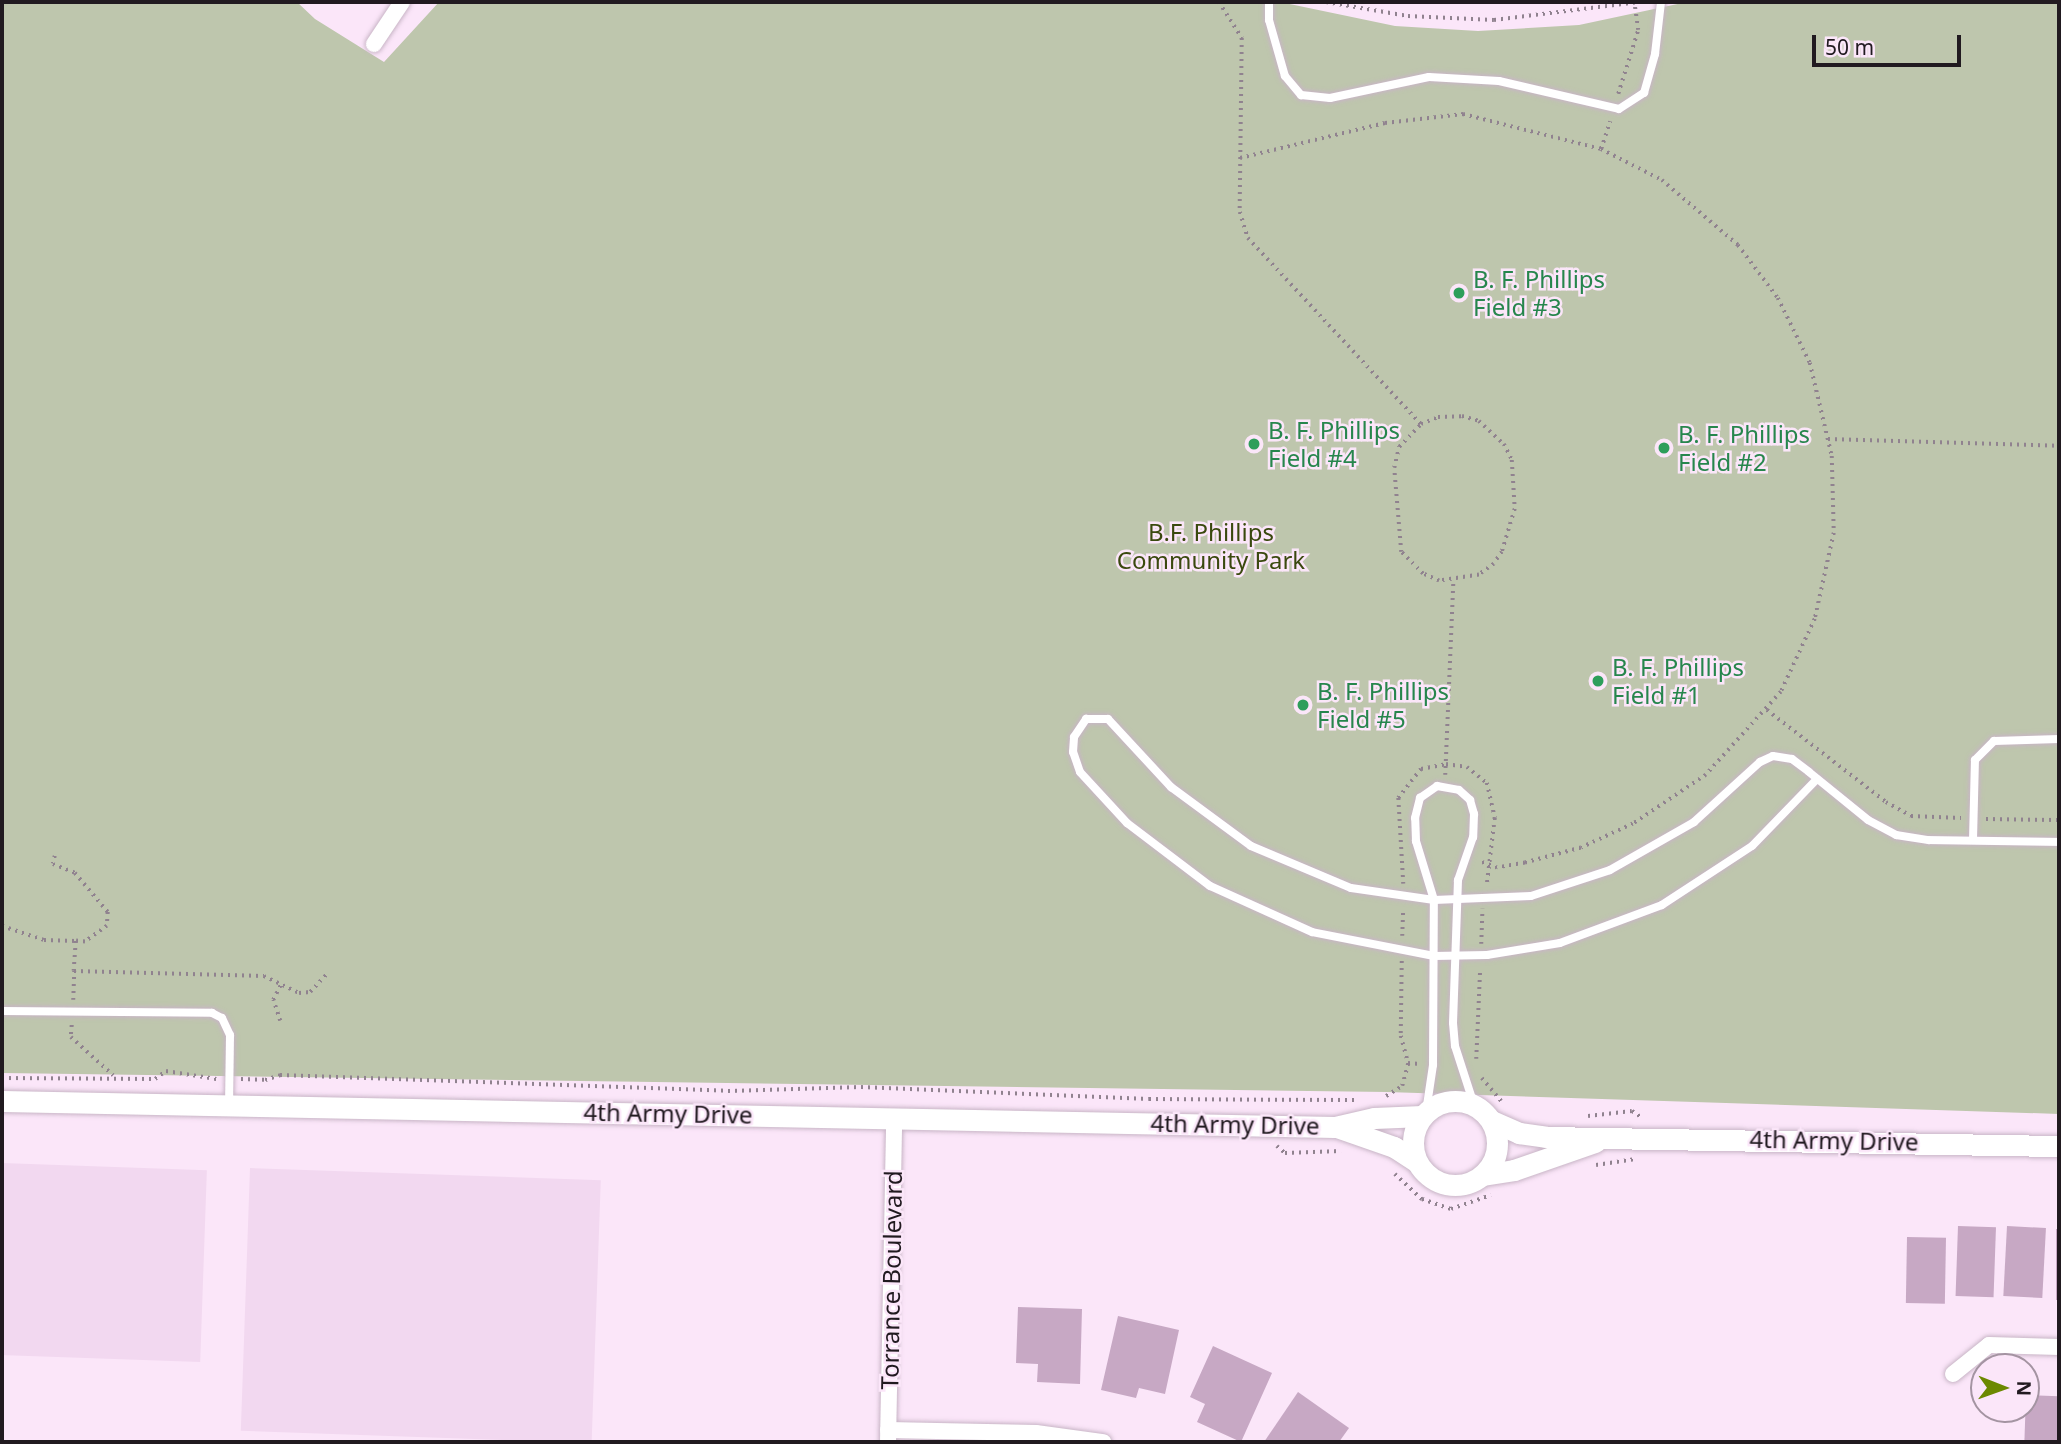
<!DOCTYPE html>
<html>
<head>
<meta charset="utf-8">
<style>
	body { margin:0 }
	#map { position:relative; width:2061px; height:1444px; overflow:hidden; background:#fbe6f9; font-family:"Noto Sans",sans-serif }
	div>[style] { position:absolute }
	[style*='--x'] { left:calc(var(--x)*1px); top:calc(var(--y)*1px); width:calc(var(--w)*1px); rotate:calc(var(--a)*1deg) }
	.built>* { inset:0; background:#f2d8f0; transform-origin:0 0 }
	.green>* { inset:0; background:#bec6ad }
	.building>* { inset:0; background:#c7a8c4; transform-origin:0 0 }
	.path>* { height:3.5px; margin-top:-1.75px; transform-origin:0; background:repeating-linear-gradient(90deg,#90828f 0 2px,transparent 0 7px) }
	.roads { filter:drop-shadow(0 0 2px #c8b5c6) drop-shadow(0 0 2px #c8b5c6) }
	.service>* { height:8px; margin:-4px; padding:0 4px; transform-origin:4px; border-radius:4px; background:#fff }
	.minor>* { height:16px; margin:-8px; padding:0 8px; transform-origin:8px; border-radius:8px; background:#fff }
	.tertiary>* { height:21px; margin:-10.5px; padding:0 10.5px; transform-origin:10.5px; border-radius:10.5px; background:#fff }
	.tertiary>.ring { margin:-10.5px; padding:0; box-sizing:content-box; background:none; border:21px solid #fff; border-radius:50% }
	.dots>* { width:19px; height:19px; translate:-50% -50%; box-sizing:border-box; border:4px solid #fbe6f9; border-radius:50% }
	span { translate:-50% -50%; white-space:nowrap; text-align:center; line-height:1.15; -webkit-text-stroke:5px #fbe6f9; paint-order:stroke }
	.leisure-label { font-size:24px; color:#27864d }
	.left { translate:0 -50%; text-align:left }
	.park-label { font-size:24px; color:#3a490e }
	.street-label { font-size:24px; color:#211a20 }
	.frame { position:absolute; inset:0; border:4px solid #211a20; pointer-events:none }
	.north { position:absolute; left:1970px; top:1353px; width:70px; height:70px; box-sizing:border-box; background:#fbe6f9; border:2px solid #a494a2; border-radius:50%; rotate:91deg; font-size:19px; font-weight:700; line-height:28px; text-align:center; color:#211a20 }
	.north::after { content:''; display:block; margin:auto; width:24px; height:32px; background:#6c8900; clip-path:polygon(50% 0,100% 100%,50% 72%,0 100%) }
	.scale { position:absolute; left:1812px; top:35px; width:149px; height:32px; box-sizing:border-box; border:4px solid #211a20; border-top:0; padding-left:9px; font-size:21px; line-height:24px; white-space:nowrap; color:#211a20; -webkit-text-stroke:5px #fbe6f9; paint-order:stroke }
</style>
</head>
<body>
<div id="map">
	<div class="built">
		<i style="left:2px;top:1163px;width:205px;height:192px;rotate:2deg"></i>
		<i style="left:250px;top:1168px;width:351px;height:263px;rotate:2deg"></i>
	</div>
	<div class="green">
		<i style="clip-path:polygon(2px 2px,297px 2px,315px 19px,384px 62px,439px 2px,1280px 2px,1395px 26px,1478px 31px,1579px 25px,1687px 2px,2059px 2px,2059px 1114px,1387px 1092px,2px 1073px)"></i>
	</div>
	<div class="building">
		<i style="left:1958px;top:1226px;width:38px;height:70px;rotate:2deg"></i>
		<i style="left:2007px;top:1226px;width:39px;height:70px;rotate:3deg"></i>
		<i style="left:2056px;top:1229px;width:3px;height:71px"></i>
		<i style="left:1907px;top:1237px;width:39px;height:66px;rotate:1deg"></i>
		<i style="clip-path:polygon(1018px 1307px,1082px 1309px,1080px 1384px,1037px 1382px,1038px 1364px,1016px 1363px)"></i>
		<i style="clip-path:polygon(1118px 1316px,1179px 1330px,1165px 1394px,1139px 1388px,1136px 1398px,1101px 1390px)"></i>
		<i style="clip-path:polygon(1213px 1346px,1272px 1373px,1241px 1442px,1197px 1422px,1205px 1404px,1190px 1397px)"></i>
		<i style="clip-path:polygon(1298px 1392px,1349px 1428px,1339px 1442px,1264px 1442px)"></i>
		<i style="left:2026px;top:1395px;width:33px;height:47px;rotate:2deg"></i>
	</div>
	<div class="path">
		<i style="--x:1219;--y:2;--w:43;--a:57.4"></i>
		<i style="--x:1242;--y:38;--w:174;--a:90.7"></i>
		<i style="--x:1240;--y:212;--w:27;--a:73"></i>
		<i style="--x:1248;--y:238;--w:254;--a:47.1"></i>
		<i style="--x:1326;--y:2;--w:83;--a:9.7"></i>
		<i style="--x:1408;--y:16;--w:86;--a:2.7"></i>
		<i style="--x:1494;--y:20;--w:146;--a:-7.1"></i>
		<i style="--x:1618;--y:94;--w:67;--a:-72.6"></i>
		<i style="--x:1638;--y:30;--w:27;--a:-98"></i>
		<i style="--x:1601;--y:149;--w:29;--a:-72"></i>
		<i style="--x:1240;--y:158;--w:149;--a:-13.6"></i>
		<i style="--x:1385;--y:123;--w:79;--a:-6.6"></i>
		<i style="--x:1463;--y:114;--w:142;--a:14.2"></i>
		<i style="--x:1601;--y:149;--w:68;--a:26.9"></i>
		<i style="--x:1662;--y:180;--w:100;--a:40.5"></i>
		<i style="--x:1738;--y:245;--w:66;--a:53"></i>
		<i style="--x:1778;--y:298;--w:72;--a:63.8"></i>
		<i style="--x:1810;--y:363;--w:96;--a:76.7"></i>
		<i style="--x:1832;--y:456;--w:77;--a:88.5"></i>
		<i style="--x:1834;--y:533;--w:88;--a:102.5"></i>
		<i style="--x:1815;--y:619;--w:81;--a:115"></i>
		<i style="--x:1781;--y:692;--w:112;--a:132.1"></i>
		<i style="--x:1706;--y:775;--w:88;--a:146.1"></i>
		<i style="--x:1633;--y:824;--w:57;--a:155.2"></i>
		<i style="--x:1581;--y:848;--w:58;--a:165"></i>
		<i style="--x:1525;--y:863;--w:28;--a:170"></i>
		<i style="--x:1497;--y:868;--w:20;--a:-160"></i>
		<i style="--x:1462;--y:416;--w:18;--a:16"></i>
		<i style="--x:1479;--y:421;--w:34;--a:43"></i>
		<i style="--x:1504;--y:444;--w:18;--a:63"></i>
		<i style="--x:1512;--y:460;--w:49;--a:86.5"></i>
		<i style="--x:1515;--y:509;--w:45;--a:106.8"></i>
		<i style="--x:1502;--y:552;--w:14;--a:124"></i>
		<i style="--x:1494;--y:564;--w:19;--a:144"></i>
		<i style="--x:1479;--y:575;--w:40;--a:171.5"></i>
		<i style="--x:1439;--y:581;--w:17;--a:-156"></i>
		<i style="--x:1423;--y:574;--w:31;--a:-135"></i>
		<i style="--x:1401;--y:552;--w:84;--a:-94.8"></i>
		<i style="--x:1394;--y:468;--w:22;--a:-77"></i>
		<i style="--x:1399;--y:447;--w:32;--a:-46"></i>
		<i style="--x:1421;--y:424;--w:18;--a:-22"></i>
		<i style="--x:1438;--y:417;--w:24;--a:-2"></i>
		<i style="--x:1828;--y:439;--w:231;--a:1.7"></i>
		<i style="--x:1767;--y:710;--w:150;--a:37.7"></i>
		<i style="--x:1886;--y:802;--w:29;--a:29"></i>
		<i style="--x:1911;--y:816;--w:50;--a:2.3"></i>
		<i style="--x:1445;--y:775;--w:194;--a:-87.6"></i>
		<i style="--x:1986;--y:819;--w:73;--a:0.8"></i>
		<i style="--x:55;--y:856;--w:8;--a:104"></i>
		<i style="--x:53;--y:864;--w:24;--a:22"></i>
		<i style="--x:75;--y:873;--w:51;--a:49.8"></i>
		<i style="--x:108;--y:912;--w:14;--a:94"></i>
		<i style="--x:107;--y:926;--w:27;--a:144"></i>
		<i style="--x:85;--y:942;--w:9;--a:-174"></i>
		<i style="--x:1403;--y:884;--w:86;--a:-93.3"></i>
		<i style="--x:1398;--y:798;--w:37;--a:-52"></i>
		<i style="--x:1421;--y:769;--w:25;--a:-11"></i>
		<i style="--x:1446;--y:764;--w:21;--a:8"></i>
		<i style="--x:1467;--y:767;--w:26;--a:39"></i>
		<i style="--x:1487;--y:783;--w:36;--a:77"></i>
		<i style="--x:1495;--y:818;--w:67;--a:96.8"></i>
		<i style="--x:2;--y:926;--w:44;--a:18.4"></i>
		<i style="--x:44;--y:940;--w:32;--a:2"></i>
		<i style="--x:76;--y:941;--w:30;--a:94"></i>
		<i style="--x:1402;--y:936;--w:27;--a:-88"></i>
		<i style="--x:1481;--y:944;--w:35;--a:-88"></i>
		<i style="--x:1402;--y:961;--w:75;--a:90.8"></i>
		<i style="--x:1401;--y:1036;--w:28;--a:75"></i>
		<i style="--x:73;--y:1000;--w:29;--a:-88"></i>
		<i style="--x:74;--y:971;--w:190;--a:1.5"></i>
		<i style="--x:264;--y:976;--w:39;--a:26"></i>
		<i style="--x:299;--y:993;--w:11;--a:-5"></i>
		<i style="--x:310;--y:992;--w:23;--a:-47"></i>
		<i style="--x:280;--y:1021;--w:22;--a:-108"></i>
		<i style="--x:273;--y:1000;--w:18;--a:-63"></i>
		<i style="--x:72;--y:1025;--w:12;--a:95"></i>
		<i style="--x:71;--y:1037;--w:57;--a:42.1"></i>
		<i style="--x:1476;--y:1059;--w:90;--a:-87.5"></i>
		<i style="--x:2;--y:1078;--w:153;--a:0.4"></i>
		<i style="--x:155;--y:1079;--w:14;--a:-36"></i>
		<i style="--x:166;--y:1071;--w:51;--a:9.1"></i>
		<i style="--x:1482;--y:1078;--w:30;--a:50"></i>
		<i style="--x:241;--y:1079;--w:24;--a:2"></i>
		<i style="--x:265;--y:1080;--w:16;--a:-18"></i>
		<i style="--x:280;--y:1075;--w:448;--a:2"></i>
		<i style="--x:728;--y:1091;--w:133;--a:-1.7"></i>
		<i style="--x:861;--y:1087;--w:288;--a:2.4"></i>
		<i style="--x:1149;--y:1099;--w:205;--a:0.3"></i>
		<i style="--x:1386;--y:1096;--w:19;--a:-32"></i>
		<i style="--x:1402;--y:1086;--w:24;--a:-75"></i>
		<i style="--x:1408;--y:1063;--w:12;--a:5"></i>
		<i style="--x:1588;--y:1116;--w:44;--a:-6.5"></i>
		<i style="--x:1632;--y:1111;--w:11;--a:34"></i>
		<i style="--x:1277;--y:1146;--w:11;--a:41"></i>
		<i style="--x:1285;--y:1153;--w:56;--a:-2"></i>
		<i style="--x:1596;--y:1165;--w:40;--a:-8.5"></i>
		<i style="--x:1395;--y:1174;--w:37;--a:43"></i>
		<i style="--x:1422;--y:1199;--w:31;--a:19"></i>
		<i style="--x:1451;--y:1209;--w:42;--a:-19.3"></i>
	</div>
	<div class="roads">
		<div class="service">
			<i style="--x:1269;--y:2;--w:18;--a:90"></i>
			<i style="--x:1269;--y:20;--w:58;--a:74.1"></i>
			<i style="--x:1285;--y:76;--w:25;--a:50"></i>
			<i style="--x:1301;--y:95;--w:29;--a:6"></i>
			<i style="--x:1330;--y:98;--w:101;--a:-12"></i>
			<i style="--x:1429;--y:77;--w:70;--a:3.3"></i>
			<i style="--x:1499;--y:81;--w:123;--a:13.1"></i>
			<i style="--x:1619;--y:109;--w:30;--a:-33"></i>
			<i style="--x:1644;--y:93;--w:41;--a:-74.2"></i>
			<i style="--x:1655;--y:54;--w:52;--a:-83.4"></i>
			<i style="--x:1817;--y:779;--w:93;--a:134.1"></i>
			<i style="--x:1752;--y:846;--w:108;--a:146.8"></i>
			<i style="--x:1662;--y:905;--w:109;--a:159.6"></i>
			<i style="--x:1560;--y:943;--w:74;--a:170.7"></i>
			<i style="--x:1487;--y:955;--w:53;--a:178.9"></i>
			<i style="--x:1434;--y:956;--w:124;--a:-168.9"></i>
			<i style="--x:1312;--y:932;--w:112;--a:-155.7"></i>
			<i style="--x:1210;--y:886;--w:104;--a:-142.8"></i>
			<i style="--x:1127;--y:823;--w:69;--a:-132.7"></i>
			<i style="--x:1080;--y:772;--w:21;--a:-109"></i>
			<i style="--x:1073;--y:752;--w:15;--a:-86"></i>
			<i style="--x:1074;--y:737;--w:22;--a:-56"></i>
			<i style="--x:1086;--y:719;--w:22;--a:0"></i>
			<i style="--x:1108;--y:719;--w:93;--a:47.2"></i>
			<i style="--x:1171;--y:787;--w:99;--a:36.4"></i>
			<i style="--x:1251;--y:846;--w:108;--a:22.8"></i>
			<i style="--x:1351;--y:888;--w:84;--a:8.2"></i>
			<i style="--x:1434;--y:900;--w:97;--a:-2.4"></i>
			<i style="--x:1531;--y:896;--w:83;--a:-18.2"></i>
			<i style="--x:1610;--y:870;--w:97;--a:-29.7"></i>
			<i style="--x:1694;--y:822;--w:89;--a:-42.3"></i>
			<i style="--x:1760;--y:762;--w:14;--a:-25"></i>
			<i style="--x:1773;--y:756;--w:19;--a:9"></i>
			<i style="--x:1792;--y:759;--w:21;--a:37"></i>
			<i style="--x:1809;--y:772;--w:76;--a:39.1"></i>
			<i style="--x:1868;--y:820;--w:32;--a:28"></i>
			<i style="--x:1896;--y:835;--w:33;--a:9"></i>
			<i style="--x:1929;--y:840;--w:130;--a:0.9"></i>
			<i style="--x:1973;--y:840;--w:80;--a:-88.6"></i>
			<i style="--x:1975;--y:760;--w:27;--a:-45"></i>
			<i style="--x:1994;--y:741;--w:65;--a:-1.8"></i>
			<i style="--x:2;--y:1011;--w:210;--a:0.5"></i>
			<i style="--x:212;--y:1013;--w:11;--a:27"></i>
			<i style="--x:222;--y:1018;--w:19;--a:65"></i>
			<i style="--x:230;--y:1035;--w:68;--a:90.8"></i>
			<i style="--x:1426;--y:1112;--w:48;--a:-81.5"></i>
			<i style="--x:1433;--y:1065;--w:165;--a:-89.7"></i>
			<i style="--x:1434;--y:900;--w:62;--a:-107"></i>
			<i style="--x:1416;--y:841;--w:23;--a:-92"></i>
			<i style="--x:1415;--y:818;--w:21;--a:-76"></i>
			<i style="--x:1420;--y:798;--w:21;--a:-35"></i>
			<i style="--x:1437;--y:786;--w:22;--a:10"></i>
			<i style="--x:1459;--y:790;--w:15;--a:42"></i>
			<i style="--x:1470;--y:800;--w:15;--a:74"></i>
			<i style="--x:1474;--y:814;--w:23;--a:92"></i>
			<i style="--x:1473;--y:837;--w:46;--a:109.2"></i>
			<i style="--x:1458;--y:880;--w:143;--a:92"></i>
			<i style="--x:1453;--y:1023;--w:23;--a:85"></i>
			<i style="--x:1455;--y:1046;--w:62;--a:72.1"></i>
		</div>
		<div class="minor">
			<i style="--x:374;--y:44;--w:50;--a:-56.3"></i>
			<i style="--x:1953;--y:1374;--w:46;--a:-38.9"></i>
			<i style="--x:1989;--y:1345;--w:70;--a:1.6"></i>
			<i style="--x:888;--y:1430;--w:148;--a:1.2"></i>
			<i style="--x:1036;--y:1433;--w:68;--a:7.7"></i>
			<i style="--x:888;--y:1442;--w:325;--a:-88.9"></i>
		</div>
		<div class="tertiary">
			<i class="ring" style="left:1413px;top:1101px;width:63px;height:63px"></i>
			<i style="--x:2;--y:1101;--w:1333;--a:1.12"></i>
			<i style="--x:1335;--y:1127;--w:40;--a:-13"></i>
			<i style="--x:1374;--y:1118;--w:48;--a:-2.4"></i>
			<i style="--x:1492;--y:1121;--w:30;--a:24"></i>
			<i style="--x:1519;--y:1133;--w:27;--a:8"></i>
			<i style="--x:1546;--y:1137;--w:513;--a:1.01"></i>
			<i style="--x:1337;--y:1127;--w:60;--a:19.3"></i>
			<i style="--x:1394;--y:1147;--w:27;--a:33"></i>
			<i style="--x:1483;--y:1175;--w:31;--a:-9"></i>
			<i style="--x:1514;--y:1170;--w:86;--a:-19.1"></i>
		</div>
	</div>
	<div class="dots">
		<i style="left:1459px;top:293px;background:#2e9e5b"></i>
		<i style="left:1254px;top:444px;background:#2e9e5b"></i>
		<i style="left:1664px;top:448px;background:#2e9e5b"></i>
		<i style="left:1598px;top:681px;background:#2e9e5b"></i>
		<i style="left:1303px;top:705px;background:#2e9e5b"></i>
	</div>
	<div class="leisure-label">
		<span class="left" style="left:1473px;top:293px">B. F. Phillips<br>Field #3</span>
		<span class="left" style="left:1268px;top:444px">B. F. Phillips<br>Field #4</span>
		<span class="left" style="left:1678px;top:448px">B. F. Phillips<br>Field #2</span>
		<span class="left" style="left:1612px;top:681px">B. F. Phillips<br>Field #1</span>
		<span class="left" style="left:1317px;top:705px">B. F. Phillips<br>Field #5</span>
	</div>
	<div class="park-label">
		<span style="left:1211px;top:546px">B.F. Phillips<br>Community Park</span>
	</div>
	<div class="street-label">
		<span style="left:668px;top:1113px;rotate:1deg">4th Army Drive</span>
		<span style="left:1235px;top:1124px;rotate:1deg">4th Army Drive</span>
		<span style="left:1834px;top:1140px;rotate:1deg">4th Army Drive</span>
		<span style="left:891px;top:1280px;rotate:-89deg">Torrance Boulevard</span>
	</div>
	<div class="frame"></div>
	<div class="north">N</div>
	<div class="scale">50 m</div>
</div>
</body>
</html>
